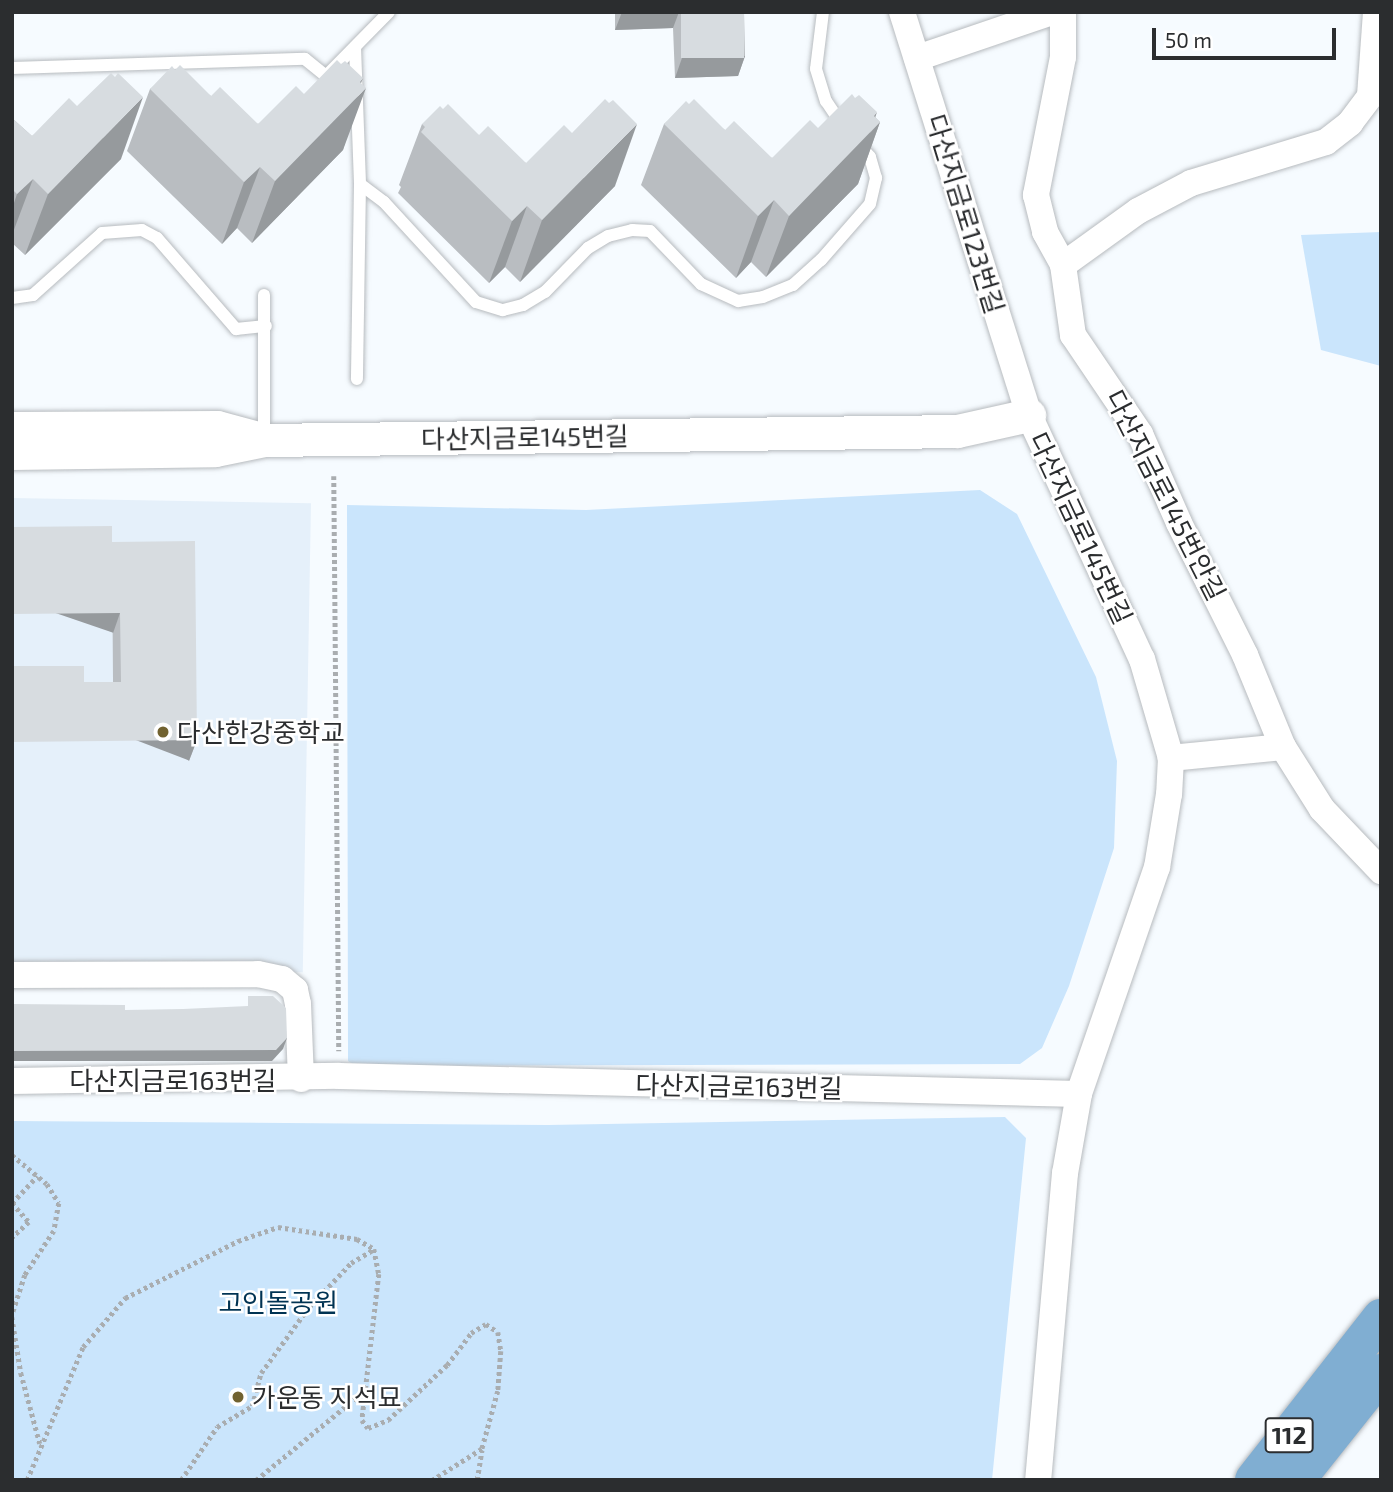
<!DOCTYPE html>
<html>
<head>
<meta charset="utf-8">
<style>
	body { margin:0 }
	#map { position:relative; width:1393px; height:1492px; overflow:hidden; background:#f6fbff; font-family:"Exo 2","Noto Sans KR",sans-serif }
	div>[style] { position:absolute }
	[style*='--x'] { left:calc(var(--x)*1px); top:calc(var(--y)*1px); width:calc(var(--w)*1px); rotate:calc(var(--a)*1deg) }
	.built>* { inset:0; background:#e5f0fa; transform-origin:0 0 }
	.green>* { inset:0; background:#cae5fc }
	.path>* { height:4.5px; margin-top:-2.25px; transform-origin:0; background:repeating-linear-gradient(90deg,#a9adb0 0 3.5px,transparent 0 7px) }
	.roads { filter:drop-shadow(0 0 2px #b7bbbf) drop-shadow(0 0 2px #b7bbbf) }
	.service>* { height:12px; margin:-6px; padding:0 6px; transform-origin:6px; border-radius:6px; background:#fff }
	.minor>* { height:26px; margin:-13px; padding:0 13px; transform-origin:13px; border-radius:13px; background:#fff }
	.tertiary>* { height:33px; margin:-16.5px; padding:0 16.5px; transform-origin:16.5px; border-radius:16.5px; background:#fff }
	.trunk>* { height:38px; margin:-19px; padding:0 19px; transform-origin:19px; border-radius:19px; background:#80aed2 }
	.wall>* { inset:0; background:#b9bdc1 }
	.shaded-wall>* { inset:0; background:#969a9d; transform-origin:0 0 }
	.building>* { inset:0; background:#d7dce0; transform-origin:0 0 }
	.dots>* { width:19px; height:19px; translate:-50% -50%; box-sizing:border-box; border:4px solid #fff; border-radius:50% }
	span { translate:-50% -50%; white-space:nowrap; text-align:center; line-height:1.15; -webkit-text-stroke:5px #fff; paint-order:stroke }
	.shield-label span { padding:2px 5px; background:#fff; border:2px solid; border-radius:5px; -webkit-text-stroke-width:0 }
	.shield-label { font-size:24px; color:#2b2d2f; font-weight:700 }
	.street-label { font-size:26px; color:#2b2d2f }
	.poi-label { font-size:26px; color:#2b2d2f }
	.left { translate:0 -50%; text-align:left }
	.park-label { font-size:26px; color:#003353 }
	.frame { position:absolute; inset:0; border:14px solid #2b2d2f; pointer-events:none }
	.scale { position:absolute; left:1152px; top:28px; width:184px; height:32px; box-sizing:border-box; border:4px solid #2b2d2f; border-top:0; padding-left:9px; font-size:21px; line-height:24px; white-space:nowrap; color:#2b2d2f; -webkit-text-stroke:5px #fff; paint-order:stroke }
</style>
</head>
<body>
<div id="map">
	<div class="built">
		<i style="left:12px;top:498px;width:299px;height:469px;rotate:1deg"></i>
	</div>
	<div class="green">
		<i style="clip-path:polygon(1381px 232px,1381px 366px,1321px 350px,1301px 235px)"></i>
		<i style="clip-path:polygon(980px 490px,1017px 514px,1096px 677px,1117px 761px,1114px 848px,1069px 986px,1042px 1048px,1020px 1064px,356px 1066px,348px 1061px,347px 505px,586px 510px)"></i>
		<i style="clip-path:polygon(1005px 1117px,1026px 1138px,992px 1480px,12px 1480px,12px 1121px,548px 1125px)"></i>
	</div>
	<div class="path">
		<i style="--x:334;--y:476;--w:575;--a:89.5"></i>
		<i style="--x:12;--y:1155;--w:45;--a:39.6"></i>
		<i style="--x:47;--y:1184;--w:22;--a:58"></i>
		<i style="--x:59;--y:1203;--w:28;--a:100"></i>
		<i style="--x:54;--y:1231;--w:53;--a:123.4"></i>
		<i style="--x:25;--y:1275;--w:42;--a:108"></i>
		<i style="--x:12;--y:1203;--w:25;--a:48"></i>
		<i style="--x:29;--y:1222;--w:23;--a:137"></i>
		<i style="--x:12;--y:1203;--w:37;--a:-47"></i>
		<i style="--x:12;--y:1317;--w:57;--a:80.9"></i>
		<i style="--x:21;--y:1373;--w:73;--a:75"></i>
		<i style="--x:27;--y:1480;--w:144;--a:-67.2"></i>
		<i style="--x:83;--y:1347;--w:65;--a:-49.4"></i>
		<i style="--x:125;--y:1298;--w:127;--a:-26.8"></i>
		<i style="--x:238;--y:1241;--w:42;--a:-19.3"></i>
		<i style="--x:278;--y:1227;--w:80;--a:8.6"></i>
		<i style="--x:357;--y:1239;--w:20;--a:30"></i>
		<i style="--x:374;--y:1249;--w:25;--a:79"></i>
		<i style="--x:379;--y:1274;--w:147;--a:96.6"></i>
		<i style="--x:362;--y:1420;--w:10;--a:53"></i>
		<i style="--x:368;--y:1428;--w:22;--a:-22"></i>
		<i style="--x:388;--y:1420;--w:81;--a:-43"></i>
		<i style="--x:447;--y:1365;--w:40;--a:-53"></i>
		<i style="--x:471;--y:1333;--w:17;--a:-31"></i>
		<i style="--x:486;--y:1324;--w:14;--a:34"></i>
		<i style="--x:498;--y:1332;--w:19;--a:81"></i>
		<i style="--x:501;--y:1351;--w:40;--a:94.3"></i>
		<i style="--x:498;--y:1391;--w:60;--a:105.4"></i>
		<i style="--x:482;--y:1449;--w:58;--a:147.7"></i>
		<i style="--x:181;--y:1480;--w:64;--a:-55.8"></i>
		<i style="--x:217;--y:1427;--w:41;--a:-31"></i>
		<i style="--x:252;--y:1406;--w:34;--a:-75"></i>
		<i style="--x:261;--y:1373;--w:82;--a:-54"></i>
		<i style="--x:309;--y:1307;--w:61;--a:-46.3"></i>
		<i style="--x:351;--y:1263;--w:27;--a:-31"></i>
		<i style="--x:256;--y:1480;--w:139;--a:-39.4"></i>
		<i style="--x:477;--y:1480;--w:30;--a:-81"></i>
	</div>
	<div class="roads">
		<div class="service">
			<i style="--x:823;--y:12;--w:57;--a:97"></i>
			<i style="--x:816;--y:69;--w:34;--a:73"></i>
			<i style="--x:826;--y:101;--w:30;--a:56"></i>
			<i style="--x:355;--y:47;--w:137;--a:87.9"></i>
			<i style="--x:360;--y:184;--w:195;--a:90.9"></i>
			<i style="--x:12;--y:68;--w:293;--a:-1.8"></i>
			<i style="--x:305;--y:59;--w:27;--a:39"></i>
			<i style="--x:328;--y:74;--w:87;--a:-45.5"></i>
			<i style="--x:360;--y:184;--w:30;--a:37"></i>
			<i style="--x:384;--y:202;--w:136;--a:47.4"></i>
			<i style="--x:476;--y:302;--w:28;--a:17"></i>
			<i style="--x:503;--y:310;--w:21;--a:-14"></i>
			<i style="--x:523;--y:305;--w:26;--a:-31"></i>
			<i style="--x:545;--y:292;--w:62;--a:-45.7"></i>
			<i style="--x:588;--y:248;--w:23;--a:-31"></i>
			<i style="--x:608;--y:236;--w:25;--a:-14"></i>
			<i style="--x:632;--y:230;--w:18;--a:3"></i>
			<i style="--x:650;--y:231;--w:74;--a:46.1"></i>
			<i style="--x:701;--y:284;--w:41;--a:24.7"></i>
			<i style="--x:738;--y:301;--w:25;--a:-9"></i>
			<i style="--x:763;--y:297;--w:32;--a:-22"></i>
			<i style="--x:793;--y:285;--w:38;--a:-42"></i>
			<i style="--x:821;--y:260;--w:74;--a:-48.8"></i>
			<i style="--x:870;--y:204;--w:27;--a:-77"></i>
			<i style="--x:876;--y:178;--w:22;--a:-106"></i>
			<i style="--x:870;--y:157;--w:20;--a:-131"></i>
			<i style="--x:12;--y:298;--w:21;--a:-8"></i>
			<i style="--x:33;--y:295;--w:93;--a:-41.9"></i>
			<i style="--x:102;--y:233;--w:40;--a:-4.3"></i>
			<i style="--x:142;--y:230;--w:17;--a:28"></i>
			<i style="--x:157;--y:238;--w:121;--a:49"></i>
			<i style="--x:236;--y:329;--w:30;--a:-6"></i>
			<i style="--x:264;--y:439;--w:144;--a:-90"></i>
		</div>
		<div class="minor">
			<i style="--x:902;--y:12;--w:423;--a:72.5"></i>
			<i style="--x:1029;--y:415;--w:269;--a:65.2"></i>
			<i style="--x:1142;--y:659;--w:103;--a:73.7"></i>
			<i style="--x:1171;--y:758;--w:36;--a:93"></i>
			<i style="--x:1169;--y:794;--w:74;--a:99.3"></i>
			<i style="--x:1157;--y:867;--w:240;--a:109"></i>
			<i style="--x:1063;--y:12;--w:45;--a:90"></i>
			<i style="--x:1063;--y:57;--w:141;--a:101.1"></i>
			<i style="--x:1036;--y:195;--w:38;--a:76"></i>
			<i style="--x:1045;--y:232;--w:38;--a:61"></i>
			<i style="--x:1063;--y:265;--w:71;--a:81.9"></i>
			<i style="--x:1073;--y:335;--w:120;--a:55.9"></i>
			<i style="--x:1140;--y:434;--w:97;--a:66.3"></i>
			<i style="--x:1179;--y:523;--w:148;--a:63.4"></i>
			<i style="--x:1245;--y:655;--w:100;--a:67.6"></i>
			<i style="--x:1283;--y:747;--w:113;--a:174.4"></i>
			<i style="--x:917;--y:58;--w:143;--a:-18.8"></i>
			<i style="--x:1063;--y:265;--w:92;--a:-35.8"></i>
			<i style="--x:1138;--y:211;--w:60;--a:-27.8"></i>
			<i style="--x:1191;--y:183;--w:141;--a:-16.9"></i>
			<i style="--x:1326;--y:142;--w:31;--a:-38"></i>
			<i style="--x:1350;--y:123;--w:34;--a:-53"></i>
			<i style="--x:1370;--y:96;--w:84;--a:-85.9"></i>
			<i style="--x:1283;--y:747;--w:73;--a:57.8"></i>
			<i style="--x:1322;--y:809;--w:86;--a:46.4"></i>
			<i style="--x:12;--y:975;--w:246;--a:-0.2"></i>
			<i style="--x:258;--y:974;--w:25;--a:12"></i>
			<i style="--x:282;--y:979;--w:17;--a:40"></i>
			<i style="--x:295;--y:990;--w:14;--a:78"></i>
			<i style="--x:298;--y:1004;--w:75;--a:87.7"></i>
			<i style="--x:12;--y:1081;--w:327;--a:-0.9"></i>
			<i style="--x:339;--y:1076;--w:740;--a:1.39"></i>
			<i style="--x:1079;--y:1094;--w:80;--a:100"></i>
			<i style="--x:1065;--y:1173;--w:308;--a:95"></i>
		</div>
		<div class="tertiary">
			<i style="--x:12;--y:428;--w:205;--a:-0.3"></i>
			<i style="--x:217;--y:427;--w:42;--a:15"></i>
			<i style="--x:12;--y:453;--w:203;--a:-0.8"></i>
			<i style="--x:215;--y:450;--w:50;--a:-11.5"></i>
			<i style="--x:264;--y:440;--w:693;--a:-0.74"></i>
			<i style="--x:957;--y:431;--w:74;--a:-12.5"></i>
		</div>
		<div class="trunk">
			<i style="--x:1254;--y:1480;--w:206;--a:-51.9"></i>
			<i style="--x:1296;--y:1480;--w:137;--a:-51.5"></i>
		</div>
	</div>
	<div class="wall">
		<i style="clip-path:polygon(615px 12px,744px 12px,745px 56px,738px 76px,675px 78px,673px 28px,615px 30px)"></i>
		<i style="clip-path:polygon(175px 70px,211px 96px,258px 124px,304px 94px,361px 84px,343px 150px,252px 243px,237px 228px,222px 244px,127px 151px,150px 89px)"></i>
		<i style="clip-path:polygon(689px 104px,725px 130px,772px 158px,875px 117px,880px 122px,858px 184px,766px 277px,751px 262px,736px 278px,641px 185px,664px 124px)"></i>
		<i style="clip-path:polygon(77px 106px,121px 159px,25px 255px,12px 243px,12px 118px,32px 136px)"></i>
		<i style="clip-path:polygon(422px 124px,479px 135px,526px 163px,615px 186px,520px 282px,505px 267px,489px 283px,398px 193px,401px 187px,399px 185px)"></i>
		<i style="clip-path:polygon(112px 542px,197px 740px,189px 761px,84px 682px,113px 682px)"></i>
	</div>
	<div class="shaded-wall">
		<i style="clip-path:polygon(622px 12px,679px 12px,673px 28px,615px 30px)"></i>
		<i style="clip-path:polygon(745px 56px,738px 76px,675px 78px,682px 58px)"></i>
		<i style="clip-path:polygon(363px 78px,355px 99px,366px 88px,343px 150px,252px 243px,275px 181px)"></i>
		<i style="clip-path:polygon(143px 97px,121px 159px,25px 255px,48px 194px)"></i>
		<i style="clip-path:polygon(877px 112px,870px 133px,880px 122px,858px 184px,766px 277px,789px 216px)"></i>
		<i style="clip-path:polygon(637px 124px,615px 186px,520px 282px,542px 220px)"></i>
		<i style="clip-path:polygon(260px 167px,237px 228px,222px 244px,244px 182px)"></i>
		<i style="clip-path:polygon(33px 179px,12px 235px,12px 209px,17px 194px)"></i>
		<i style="clip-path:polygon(774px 200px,751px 262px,736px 278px,758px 216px)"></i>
		<i style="clip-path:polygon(527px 206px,505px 267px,489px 283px,512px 221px)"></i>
		<i style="left:120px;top:613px;width:21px;height:108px;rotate:109deg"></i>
		<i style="left:197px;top:740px;width:22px;height:185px;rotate:111deg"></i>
		<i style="clip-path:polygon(287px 1038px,283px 1049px,272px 1061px,12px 1061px,12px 1051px)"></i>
	</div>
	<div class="building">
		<i style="left:681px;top:12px;width:63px;height:46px"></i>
		<i style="clip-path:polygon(337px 60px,341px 64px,345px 61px,363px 78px,360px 82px,366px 88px,275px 181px,260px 167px,244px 182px,150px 89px,172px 66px,175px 70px,180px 65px,211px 96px,220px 87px,258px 124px,296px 86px,304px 94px)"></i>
		<i style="clip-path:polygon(111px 73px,115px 77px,118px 73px,143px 97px,48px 194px,33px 179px,17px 194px,12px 189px,12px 118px,32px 136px,69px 98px,77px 106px)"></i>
		<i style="clip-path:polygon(852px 94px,855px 98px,859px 95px,877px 112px,874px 116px,880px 122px,789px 216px,774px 200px,758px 216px,664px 124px,686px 101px,689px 104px,694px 99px,725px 130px,734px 121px,772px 158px,810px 120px,818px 128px)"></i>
		<i style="clip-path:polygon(605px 99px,609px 103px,613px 100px,637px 124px,542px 220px,527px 206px,512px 221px,421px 132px,425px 127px,422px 124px,440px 106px,443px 109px,448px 104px,479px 135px,488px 126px,526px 163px,564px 125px,572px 133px)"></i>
		<i style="clip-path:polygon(112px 526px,112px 542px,195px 541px,197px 740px,12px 742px,12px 666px,84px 666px,84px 682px,121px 682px,120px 613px,12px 614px,12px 527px)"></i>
		<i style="clip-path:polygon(248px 996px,273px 996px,286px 1008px,287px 1038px,276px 1050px,12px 1051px,12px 1004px,125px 1005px,125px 1010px,183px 1009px,248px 1006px)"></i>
	</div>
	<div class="dots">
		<i style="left:163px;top:732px;background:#716230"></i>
		<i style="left:238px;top:1397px;background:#716230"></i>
	</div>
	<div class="shield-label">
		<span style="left:1289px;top:1435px">112</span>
	</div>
	<div class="street-label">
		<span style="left:966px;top:214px;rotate:73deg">다산지금로123번길</span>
		<span style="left:525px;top:437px;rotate:-1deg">다산지금로145번길</span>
		<span style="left:1166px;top:495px;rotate:63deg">다산지금로145번안길</span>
		<span style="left:1081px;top:528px;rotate:65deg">다산지금로145번길</span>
		<span style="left:173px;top:1080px">다산지금로163번길</span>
		<span style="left:739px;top:1086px;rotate:1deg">다산지금로163번길</span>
	</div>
	<div class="poi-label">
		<span class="left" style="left:177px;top:732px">다산한강중학교</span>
		<span class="left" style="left:252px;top:1397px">가운동 지석묘</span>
	</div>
	<div class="park-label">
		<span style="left:278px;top:1302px">고인돌공원</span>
	</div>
	<div class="frame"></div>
	<div class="scale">50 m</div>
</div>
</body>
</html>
